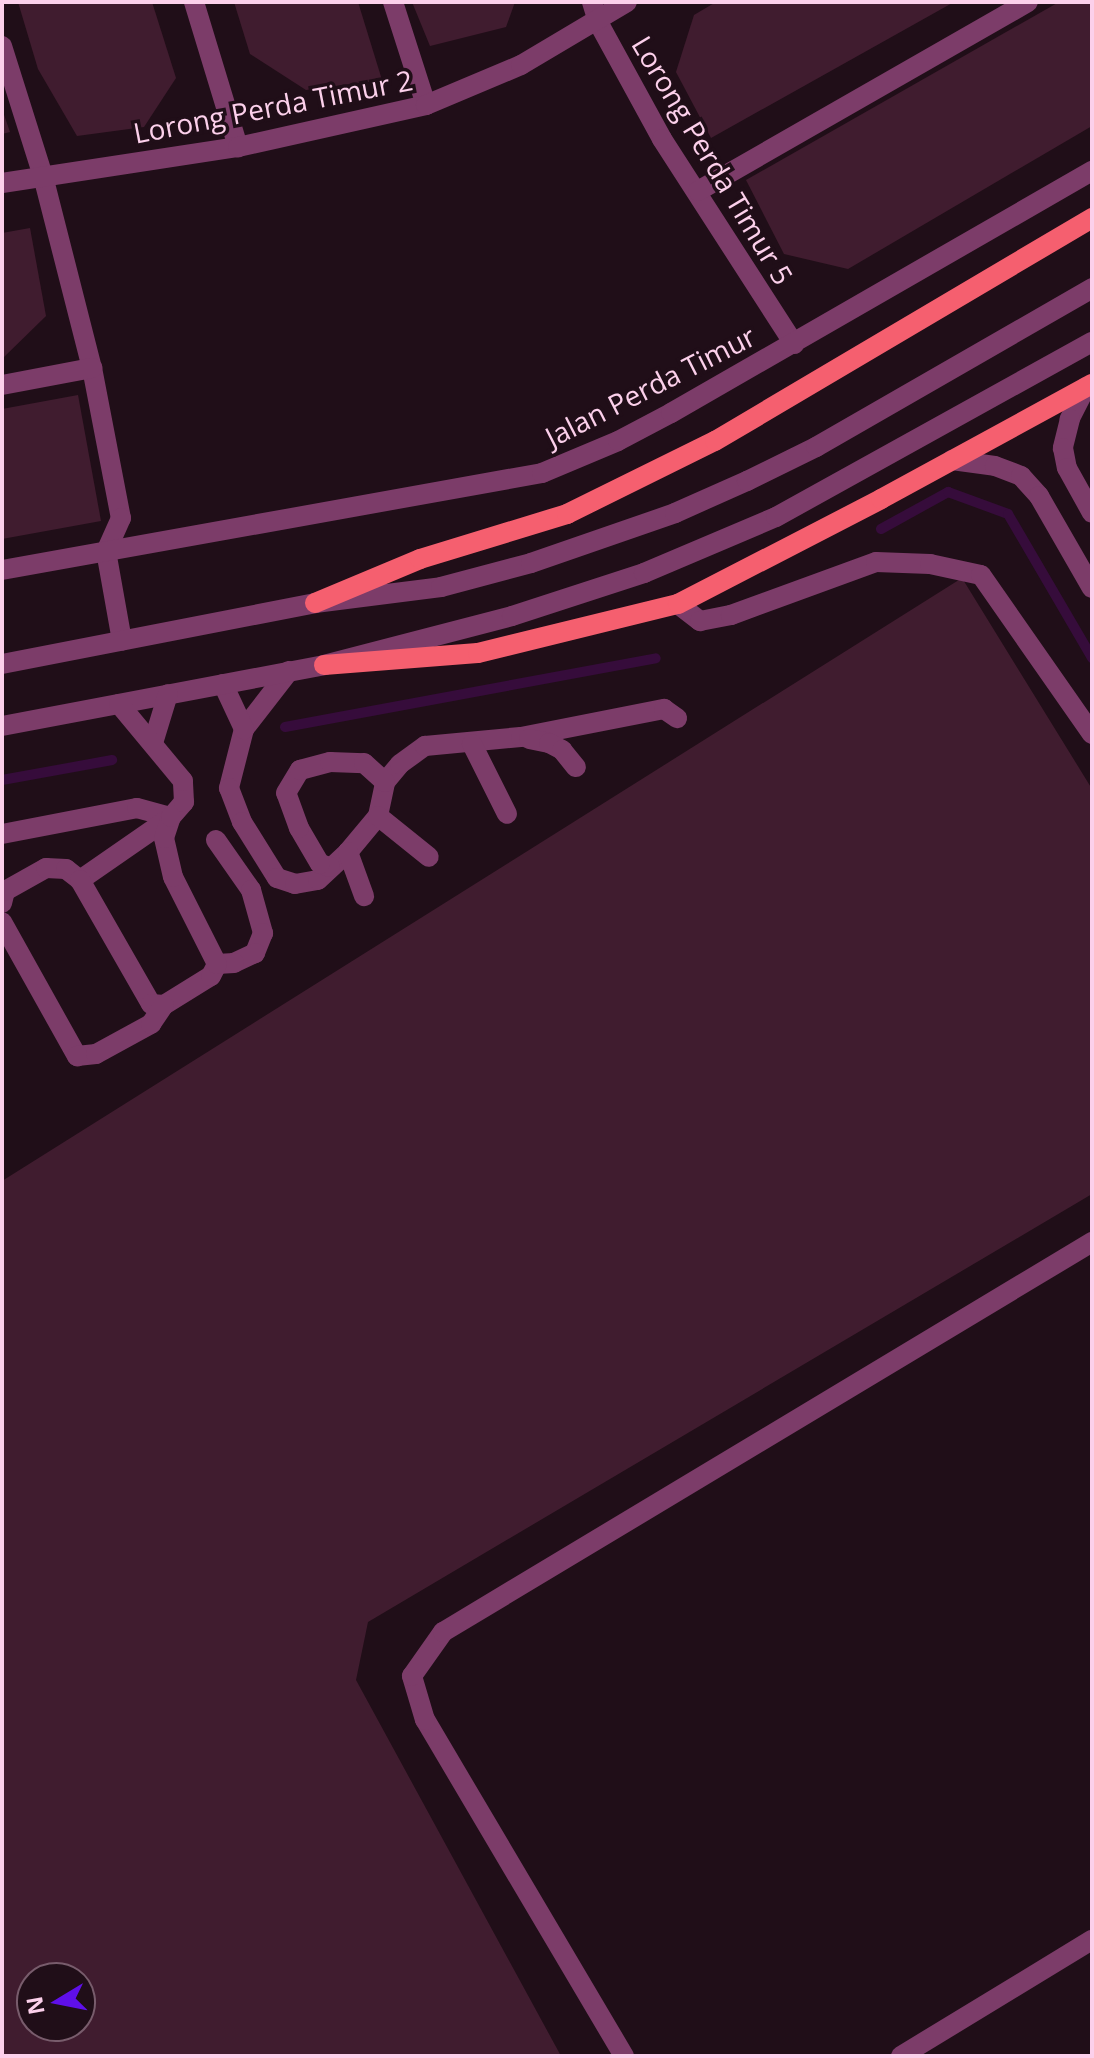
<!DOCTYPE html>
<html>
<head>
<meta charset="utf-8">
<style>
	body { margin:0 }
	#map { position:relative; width:1094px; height:2058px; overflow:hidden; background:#200e18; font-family:"Open Sans",sans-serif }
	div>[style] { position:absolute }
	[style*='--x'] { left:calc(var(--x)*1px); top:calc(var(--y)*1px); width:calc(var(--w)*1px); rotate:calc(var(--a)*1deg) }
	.stream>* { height:10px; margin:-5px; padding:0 5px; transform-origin:5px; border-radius:5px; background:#360c3b }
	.building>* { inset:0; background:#401c2f }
	.minor>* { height:20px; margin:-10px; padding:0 10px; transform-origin:10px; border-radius:10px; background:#7c3c69 }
	.major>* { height:20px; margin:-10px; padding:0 10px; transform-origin:10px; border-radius:10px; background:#f55f6f }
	span { translate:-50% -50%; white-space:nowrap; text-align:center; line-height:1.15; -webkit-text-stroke:7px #200e18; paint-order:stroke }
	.street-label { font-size:28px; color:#fcd0eb }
	.frame { position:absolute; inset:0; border:4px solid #fcd0eb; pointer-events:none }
	.north { position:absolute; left:16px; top:1962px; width:80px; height:80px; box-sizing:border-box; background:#200e18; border:2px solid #785c6c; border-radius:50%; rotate:260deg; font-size:22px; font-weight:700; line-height:32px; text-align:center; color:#fcd0eb }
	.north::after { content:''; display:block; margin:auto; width:28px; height:36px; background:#5f0fe9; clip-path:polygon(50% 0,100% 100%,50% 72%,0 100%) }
</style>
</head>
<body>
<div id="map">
	<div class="stream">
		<i style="--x:881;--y:529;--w:77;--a:-28.9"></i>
		<i style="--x:948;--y:492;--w:64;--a:20.1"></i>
		<i style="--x:1008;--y:514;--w:167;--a:59.7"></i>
		<i style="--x:285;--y:727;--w:377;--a:-10.5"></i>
		<i style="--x:2;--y:780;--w:112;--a:-10.3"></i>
	</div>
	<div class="building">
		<i style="clip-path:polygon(18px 2px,152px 2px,176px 78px,144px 127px,77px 136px,38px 69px)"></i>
		<i style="clip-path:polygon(234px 2px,358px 2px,382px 80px,306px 90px,250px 54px)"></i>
		<i style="clip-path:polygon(412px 2px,515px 2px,506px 27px,430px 46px)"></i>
		<i style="clip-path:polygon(716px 2px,954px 2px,711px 138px,676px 72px,694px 15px)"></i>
		<i style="clip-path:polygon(1059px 2px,1092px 2px,1092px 126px,848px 269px,784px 254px,746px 180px)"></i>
		<i style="clip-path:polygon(2px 109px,10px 132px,2px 134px)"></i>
		<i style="clip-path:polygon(30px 228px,46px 316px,2px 359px,2px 233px)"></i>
		<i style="clip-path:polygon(78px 395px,101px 521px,2px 539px,2px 409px)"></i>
		<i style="clip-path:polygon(evenodd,962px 578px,1092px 789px,1092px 1194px,368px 1622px,356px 1680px,561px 2056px,2px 2056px,2px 1181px,962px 578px,32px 1978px,80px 1978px,80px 2026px,32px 2026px,32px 1978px)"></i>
	</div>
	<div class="minor">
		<i style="--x:194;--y:2;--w:152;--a:73.1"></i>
		<i style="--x:393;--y:2;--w:108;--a:72.2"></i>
		<i style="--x:592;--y:2;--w:21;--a:73"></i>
		<i style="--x:598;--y:22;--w:133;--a:61.3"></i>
		<i style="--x:662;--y:139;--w:244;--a:57.2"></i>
		<i style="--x:2;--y:46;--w:136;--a:72.5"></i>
		<i style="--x:43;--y:176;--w:198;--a:75.7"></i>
		<i style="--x:92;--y:368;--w:153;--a:79.1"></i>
		<i style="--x:121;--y:518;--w:36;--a:114"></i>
		<i style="--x:106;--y:551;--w:91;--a:79.9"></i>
		<i style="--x:2;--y:183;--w:239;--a:-8.7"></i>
		<i style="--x:238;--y:147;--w:193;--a:-12.6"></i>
		<i style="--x:426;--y:105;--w:103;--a:-22.8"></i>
		<i style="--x:521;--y:65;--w:123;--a:-30.7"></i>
		<i style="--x:698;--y:191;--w:380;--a:-29.8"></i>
		<i style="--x:2;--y:385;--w:92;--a:-10.7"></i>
		<i style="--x:1086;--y:387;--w:36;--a:117"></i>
		<i style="--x:1070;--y:419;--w:30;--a:104"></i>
		<i style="--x:1063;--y:448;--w:20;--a:79"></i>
		<i style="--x:1067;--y:468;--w:51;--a:60.9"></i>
		<i style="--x:952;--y:460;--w:43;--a:7.9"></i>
		<i style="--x:995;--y:466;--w:28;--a:21"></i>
		<i style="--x:1021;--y:476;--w:27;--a:48"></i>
		<i style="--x:1039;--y:496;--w:106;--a:60.1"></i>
		<i style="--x:2;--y:570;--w:549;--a:-10.18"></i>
		<i style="--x:542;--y:473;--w:82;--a:-22.8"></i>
		<i style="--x:618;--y:441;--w:60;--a:-27.8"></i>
		<i style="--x:671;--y:413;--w:486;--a:-29.9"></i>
		<i style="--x:678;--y:604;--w:28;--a:38"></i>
		<i style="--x:700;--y:621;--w:32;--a:-11"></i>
		<i style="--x:731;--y:615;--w:154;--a:-20.1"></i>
		<i style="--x:876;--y:562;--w:54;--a:2.1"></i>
		<i style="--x:930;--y:564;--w:52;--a:12.2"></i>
		<i style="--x:981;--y:575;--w:194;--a:55.1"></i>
		<i style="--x:2;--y:664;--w:319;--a:-11"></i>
		<i style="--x:315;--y:603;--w:127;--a:-7.2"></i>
		<i style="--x:441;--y:587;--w:93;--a:-14.9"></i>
		<i style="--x:531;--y:563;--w:152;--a:-19.1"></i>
		<i style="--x:675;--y:513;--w:79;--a:-24"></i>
		<i style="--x:747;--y:481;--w:77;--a:-26.2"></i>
		<i style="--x:816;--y:447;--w:319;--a:-29.9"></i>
		<i style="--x:289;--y:671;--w:73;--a:127.8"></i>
		<i style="--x:244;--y:729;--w:61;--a:104.3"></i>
		<i style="--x:229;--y:788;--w:36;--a:69"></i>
		<i style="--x:242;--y:822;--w:66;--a:58"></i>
		<i style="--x:277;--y:878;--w:19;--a:18"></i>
		<i style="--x:295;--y:884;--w:23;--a:-10"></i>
		<i style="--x:318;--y:880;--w:41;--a:-43"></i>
		<i style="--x:348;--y:852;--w:47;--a:-50.2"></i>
		<i style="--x:378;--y:816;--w:35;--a:-78"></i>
		<i style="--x:385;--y:782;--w:23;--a:-50"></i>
		<i style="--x:400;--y:764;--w:31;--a:-36"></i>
		<i style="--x:425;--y:746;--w:96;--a:-5.4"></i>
		<i style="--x:521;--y:737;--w:146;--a:-11.1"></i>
		<i style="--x:664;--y:709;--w:16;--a:35"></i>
		<i style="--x:223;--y:684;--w:50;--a:65"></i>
		<i style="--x:2;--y:726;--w:328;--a:-10.7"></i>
		<i style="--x:324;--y:665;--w:194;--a:-14.6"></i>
		<i style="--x:512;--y:616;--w:139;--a:-18"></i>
		<i style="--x:644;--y:573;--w:143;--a:-23"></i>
		<i style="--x:776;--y:517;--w:361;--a:-29"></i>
		<i style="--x:529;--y:739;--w:20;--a:11"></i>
		<i style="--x:549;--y:743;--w:15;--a:28"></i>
		<i style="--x:562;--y:750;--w:22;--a:51"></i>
		<i style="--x:153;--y:743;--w:51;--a:-73"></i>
		<i style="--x:472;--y:744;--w:78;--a:63.4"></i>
		<i style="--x:378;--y:816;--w:65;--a:38.8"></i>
		<i style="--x:2;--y:834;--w:137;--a:-10.9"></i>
		<i style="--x:137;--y:808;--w:35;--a:15"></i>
		<i style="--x:171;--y:817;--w:111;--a:145.3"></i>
		<i style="--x:216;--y:840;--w:61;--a:55"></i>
		<i style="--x:251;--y:890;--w:45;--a:74.4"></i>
		<i style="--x:263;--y:933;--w:22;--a:112"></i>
		<i style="--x:255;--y:953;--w:23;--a:155"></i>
		<i style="--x:234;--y:963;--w:17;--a:177"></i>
		<i style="--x:348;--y:852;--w:47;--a:70"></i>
		<i style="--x:330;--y:867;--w:10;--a:-163"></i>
		<i style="--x:320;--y:864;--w:42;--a:-120.3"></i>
		<i style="--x:299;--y:828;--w:37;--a:-110"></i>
		<i style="--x:286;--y:793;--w:27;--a:-59"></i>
		<i style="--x:300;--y:770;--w:31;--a:-15"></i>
		<i style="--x:330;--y:762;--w:34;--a:2"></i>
		<i style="--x:364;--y:763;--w:28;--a:42"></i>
		<i style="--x:2;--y:903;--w:12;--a:-76"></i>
		<i style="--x:5;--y:891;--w:47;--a:-29.3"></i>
		<i style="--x:46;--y:868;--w:20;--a:3"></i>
		<i style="--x:66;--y:869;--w:18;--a:38"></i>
		<i style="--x:80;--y:880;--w:143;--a:60.2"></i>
		<i style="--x:151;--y:1004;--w:13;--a:4"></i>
		<i style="--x:164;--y:1005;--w:55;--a:-31.7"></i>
		<i style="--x:211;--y:976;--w:13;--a:-63"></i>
		<i style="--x:217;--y:964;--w:97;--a:-116.8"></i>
		<i style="--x:173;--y:877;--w:40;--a:-103"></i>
		<i style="--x:164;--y:838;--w:22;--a:-72"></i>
		<i style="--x:171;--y:817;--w:20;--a:-49"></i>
		<i style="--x:184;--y:802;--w:21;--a:-93"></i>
		<i style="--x:183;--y:781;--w:100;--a:-129.7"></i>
		<i style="--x:2;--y:922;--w:154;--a:60.8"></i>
		<i style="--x:77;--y:1056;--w:19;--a:-6"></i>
		<i style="--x:96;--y:1054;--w:63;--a:-28.6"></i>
		<i style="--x:151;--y:1024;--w:23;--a:-56"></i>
		<i style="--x:624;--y:2056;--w:391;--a:-120.6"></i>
		<i style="--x:425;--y:1720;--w:46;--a:-106.5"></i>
		<i style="--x:412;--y:1676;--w:54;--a:-54.8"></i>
		<i style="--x:443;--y:1632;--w:757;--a:-31"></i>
		<i style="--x:901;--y:2056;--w:223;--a:-31.3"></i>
	</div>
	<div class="major">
		<i style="--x:315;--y:603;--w:114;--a:-22.7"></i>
		<i style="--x:420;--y:559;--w:154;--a:-17"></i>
		<i style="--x:567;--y:514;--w:165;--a:-26.3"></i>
		<i style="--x:715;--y:441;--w:438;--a:-30.6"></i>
		<i style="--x:324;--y:665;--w:154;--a:-4.5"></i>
		<i style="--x:478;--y:653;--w:206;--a:-13.8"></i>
		<i style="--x:678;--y:604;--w:229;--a:-27.3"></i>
		<i style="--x:881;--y:499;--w:240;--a:-28.6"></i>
	</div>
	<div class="street-label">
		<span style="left:273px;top:106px;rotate:-11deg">Lorong Perda Timur 2</span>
		<span style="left:713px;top:160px;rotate:59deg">Lorong Perda Timur 5</span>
		<span style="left:650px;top:386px;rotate:-27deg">Jalan Perda Timur</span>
	</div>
	<div class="frame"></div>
	<div class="north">N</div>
</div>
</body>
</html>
